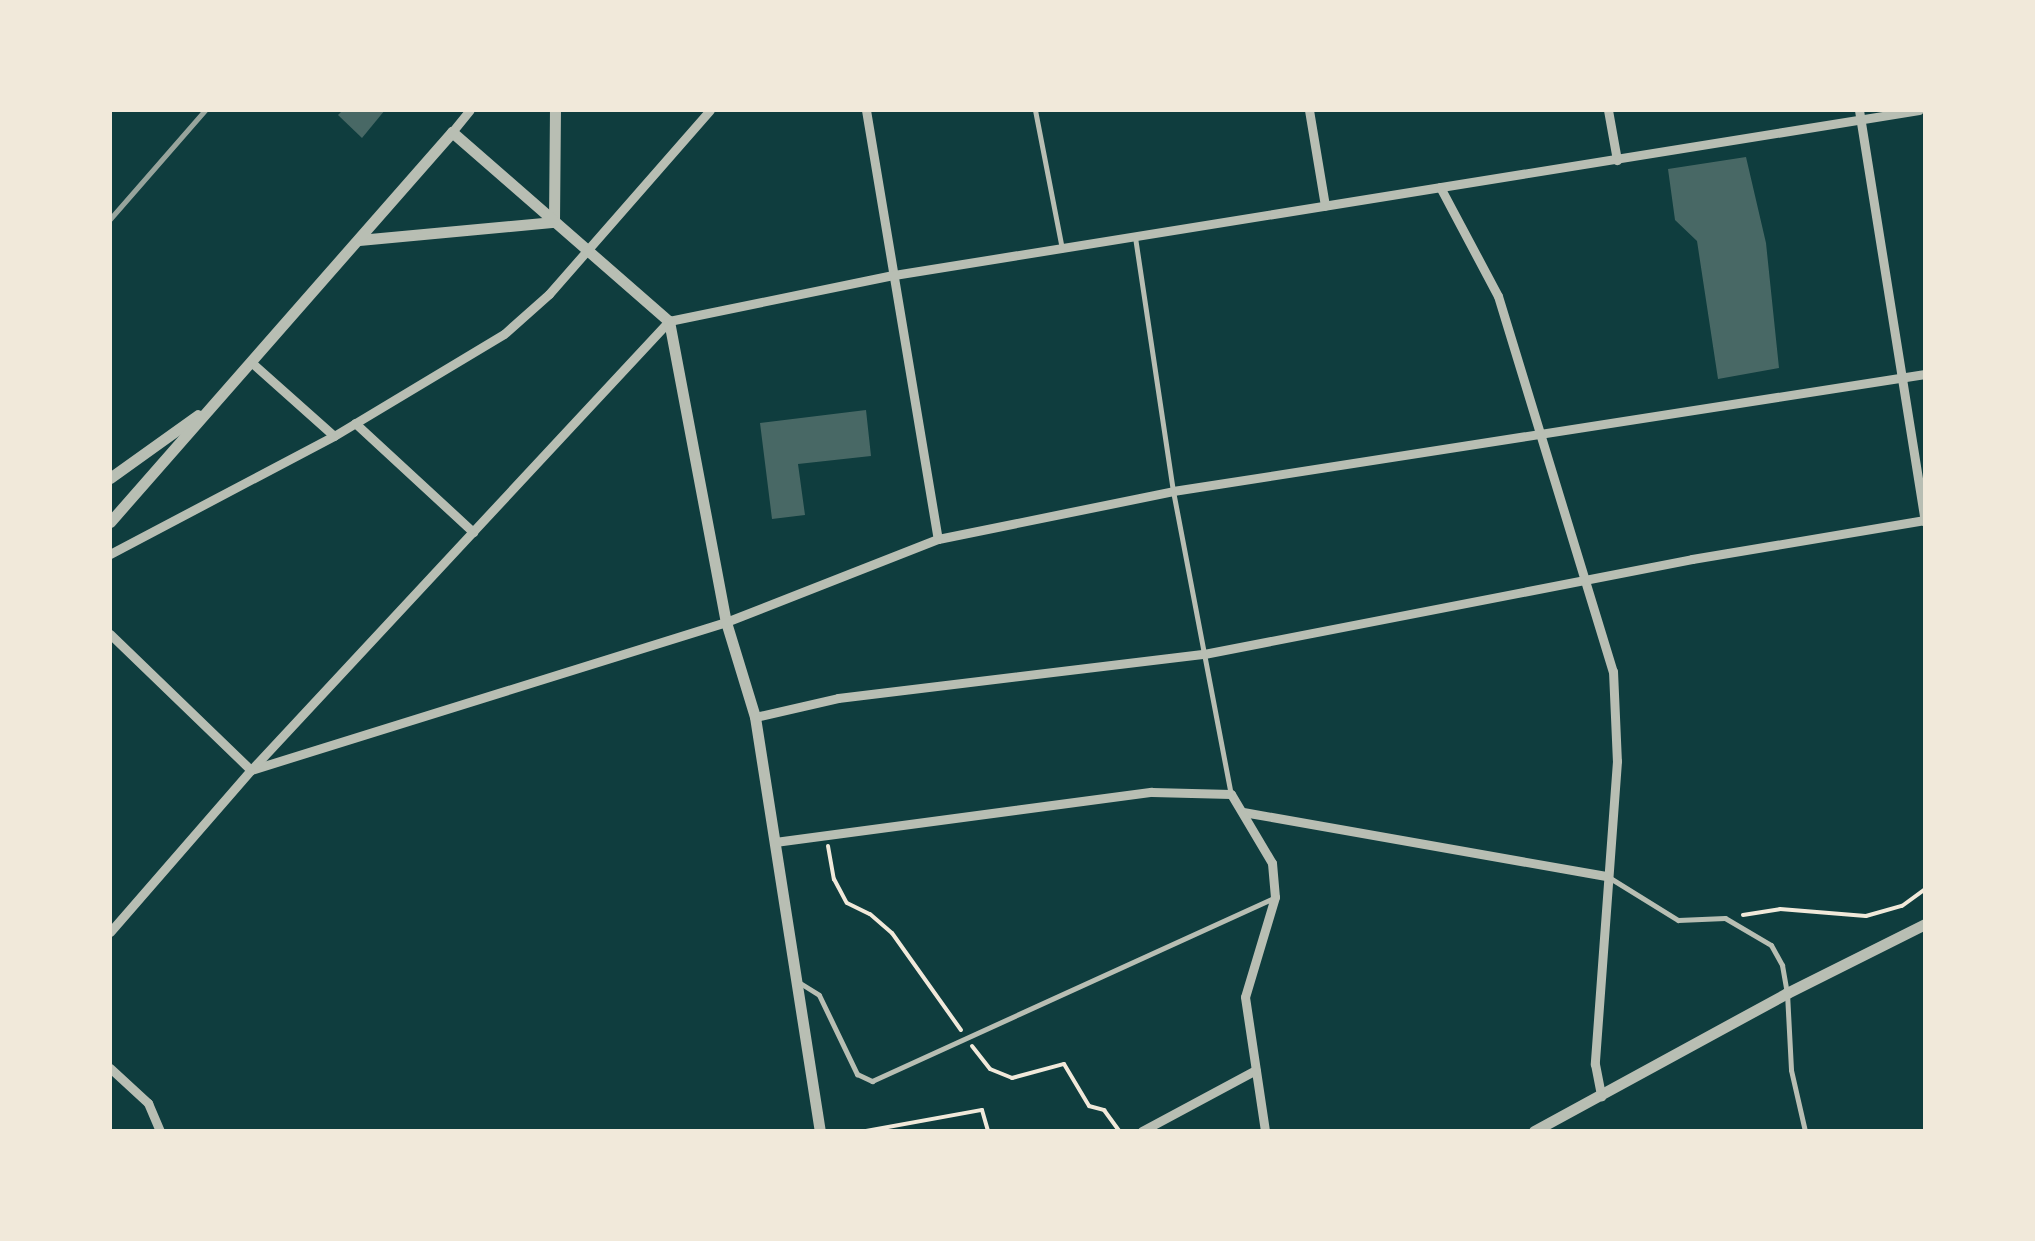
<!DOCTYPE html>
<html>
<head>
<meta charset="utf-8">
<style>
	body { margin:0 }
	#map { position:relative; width:2035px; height:1241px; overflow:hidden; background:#0f3d3e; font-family:"Crimson Pro",serif }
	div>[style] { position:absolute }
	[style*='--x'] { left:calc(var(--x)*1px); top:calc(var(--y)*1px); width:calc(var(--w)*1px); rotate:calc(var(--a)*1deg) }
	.building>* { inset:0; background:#486865 }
	.path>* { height:4px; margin:-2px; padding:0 2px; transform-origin:2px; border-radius:2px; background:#f1e9da }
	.service>* { height:5px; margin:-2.5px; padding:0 2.5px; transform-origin:2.5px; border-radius:2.5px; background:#b8beb3 }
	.minor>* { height:9px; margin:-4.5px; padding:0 4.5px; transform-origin:4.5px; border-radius:4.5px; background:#b8beb3 }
	.tertiary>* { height:11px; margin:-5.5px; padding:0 5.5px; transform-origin:5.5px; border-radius:5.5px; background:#b8beb3 }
	.rail>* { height:5px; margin:-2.5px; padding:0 2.5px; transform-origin:2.5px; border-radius:2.5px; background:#97a49c }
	span { translate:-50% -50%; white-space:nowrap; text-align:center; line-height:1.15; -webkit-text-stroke:8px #f1e9da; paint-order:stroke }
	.frame { position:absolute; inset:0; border:112px solid #f1e9da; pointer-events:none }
</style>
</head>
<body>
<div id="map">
	<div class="building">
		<i style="clip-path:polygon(343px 110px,385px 110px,362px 138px,338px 115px)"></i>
		<i style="clip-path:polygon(1746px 157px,1766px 243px,1779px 368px,1718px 379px,1697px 241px,1675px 220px,1668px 169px)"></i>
		<i style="clip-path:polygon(866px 410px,871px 456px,798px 464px,805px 515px,772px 519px,760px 423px)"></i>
	</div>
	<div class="path">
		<i style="--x:828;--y:846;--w:34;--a:80"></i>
		<i style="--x:834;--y:879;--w:27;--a:62"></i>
		<i style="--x:847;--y:903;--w:25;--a:26"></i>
		<i style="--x:870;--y:914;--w:29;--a:41"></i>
		<i style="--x:892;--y:933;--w:119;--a:54.6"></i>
		<i style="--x:1743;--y:915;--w:37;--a:-9"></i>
		<i style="--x:1780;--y:909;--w:86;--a:4.7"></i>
		<i style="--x:1866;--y:916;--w:37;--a:-16"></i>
		<i style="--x:1902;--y:906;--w:29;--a:-36"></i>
		<i style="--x:972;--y:1046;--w:29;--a:52"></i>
		<i style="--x:990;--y:1069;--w:24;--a:22"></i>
		<i style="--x:1012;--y:1078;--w:54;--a:-15.1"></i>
		<i style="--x:1064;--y:1064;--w:49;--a:59.2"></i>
		<i style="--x:1089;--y:1106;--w:16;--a:15"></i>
		<i style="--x:1104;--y:1110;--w:26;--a:54"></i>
		<i style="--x:866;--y:1131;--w:118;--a:-10.3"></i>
		<i style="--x:982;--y:1110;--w:22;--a:74"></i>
	</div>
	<div class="service">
		<i style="--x:1035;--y:110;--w:142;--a:79"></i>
		<i style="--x:1135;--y:237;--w:257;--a:81.5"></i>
		<i style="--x:1173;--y:491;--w:309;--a:79.2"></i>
		<i style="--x:1610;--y:878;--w:80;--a:31.7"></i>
		<i style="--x:1678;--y:920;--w:47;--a:-2.4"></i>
		<i style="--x:1725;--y:918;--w:53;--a:30.4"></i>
		<i style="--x:1771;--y:945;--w:23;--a:61"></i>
		<i style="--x:1782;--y:965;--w:28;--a:80"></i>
		<i style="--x:1787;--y:993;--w:77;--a:87"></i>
		<i style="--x:1791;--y:1070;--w:63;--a:77.1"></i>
		<i style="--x:800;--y:983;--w:22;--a:32"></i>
		<i style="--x:819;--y:995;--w:88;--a:64.3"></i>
		<i style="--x:857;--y:1074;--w:17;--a:25"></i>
		<i style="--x:872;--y:1081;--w:441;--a:-24.5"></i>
	</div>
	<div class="minor">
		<i style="--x:866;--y:110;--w:435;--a:80.5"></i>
		<i style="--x:1309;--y:110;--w:97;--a:80.5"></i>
		<i style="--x:1608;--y:110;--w:51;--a:79.8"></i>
		<i style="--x:1859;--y:110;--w:417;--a:80.9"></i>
		<i style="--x:452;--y:132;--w:28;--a:-51"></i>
		<i style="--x:1440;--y:187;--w:123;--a:62"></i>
		<i style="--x:1498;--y:296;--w:392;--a:73"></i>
		<i style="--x:1613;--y:671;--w:90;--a:87.5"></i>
		<i style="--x:1617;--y:761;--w:304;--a:94.2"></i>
		<i style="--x:1595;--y:1064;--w:33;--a:79"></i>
		<i style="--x:251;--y:362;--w:111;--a:41.7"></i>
		<i style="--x:355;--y:423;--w:161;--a:42.7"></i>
		<i style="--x:110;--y:554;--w:253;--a:-27.8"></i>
		<i style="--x:334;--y:436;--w:198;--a:-31"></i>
		<i style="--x:504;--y:334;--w:60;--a:-41.6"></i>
		<i style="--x:549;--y:294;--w:244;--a:-48.8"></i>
		<i style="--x:110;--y:634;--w:196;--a:44"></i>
		<i style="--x:251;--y:770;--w:498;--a:-17.3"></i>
		<i style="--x:726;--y:622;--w:228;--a:-21.4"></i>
		<i style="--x:938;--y:539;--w:240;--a:-11.5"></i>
		<i style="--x:1173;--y:491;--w:761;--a:-8.84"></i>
		<i style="--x:755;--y:717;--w:85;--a:-12.9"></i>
		<i style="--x:838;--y:698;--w:369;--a:-6.9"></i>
		<i style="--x:1204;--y:654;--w:497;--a:-11"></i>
		<i style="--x:1692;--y:559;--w:236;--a:-9.5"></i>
		<i style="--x:1243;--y:812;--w:370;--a:10"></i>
		<i style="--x:775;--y:842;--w:380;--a:-7.6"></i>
		<i style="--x:1152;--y:792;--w:79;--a:1.5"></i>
		<i style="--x:1231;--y:794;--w:80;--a:59.3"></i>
		<i style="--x:1272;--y:863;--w:34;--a:85"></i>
		<i style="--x:1275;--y:897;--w:104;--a:106.7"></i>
		<i style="--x:1245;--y:997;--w:135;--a:81.5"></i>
		<i style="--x:110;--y:932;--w:215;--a:-49"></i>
		<i style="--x:251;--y:770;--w:613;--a:-47.05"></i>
		<i style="--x:669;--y:321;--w:230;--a:-11.6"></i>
		<i style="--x:894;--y:275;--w:1038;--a:-9.14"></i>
		<i style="--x:110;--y:1068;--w:52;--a:42.6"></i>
		<i style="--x:148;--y:1103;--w:30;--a:67"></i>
		<i style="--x:1142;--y:1131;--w:129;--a:-28.2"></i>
	</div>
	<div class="tertiary">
		<i style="--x:359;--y:240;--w:196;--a:-5.3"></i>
		<i style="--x:554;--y:222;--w:112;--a:-89.5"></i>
		<i style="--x:110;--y:478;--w:108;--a:-35.6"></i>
		<i style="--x:110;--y:522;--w:519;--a:-48.75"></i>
		<i style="--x:452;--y:132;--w:288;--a:41.1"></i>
		<i style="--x:669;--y:321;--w:306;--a:79.3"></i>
		<i style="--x:726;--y:622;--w:99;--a:73"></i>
		<i style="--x:755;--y:717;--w:419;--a:81.1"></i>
		<i style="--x:1534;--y:1131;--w:288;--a:-28.6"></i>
		<i style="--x:1787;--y:993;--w:154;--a:-26.6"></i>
	</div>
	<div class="rail">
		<i style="--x:110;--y:219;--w:145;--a:-48.9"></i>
	</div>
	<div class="frame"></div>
</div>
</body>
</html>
